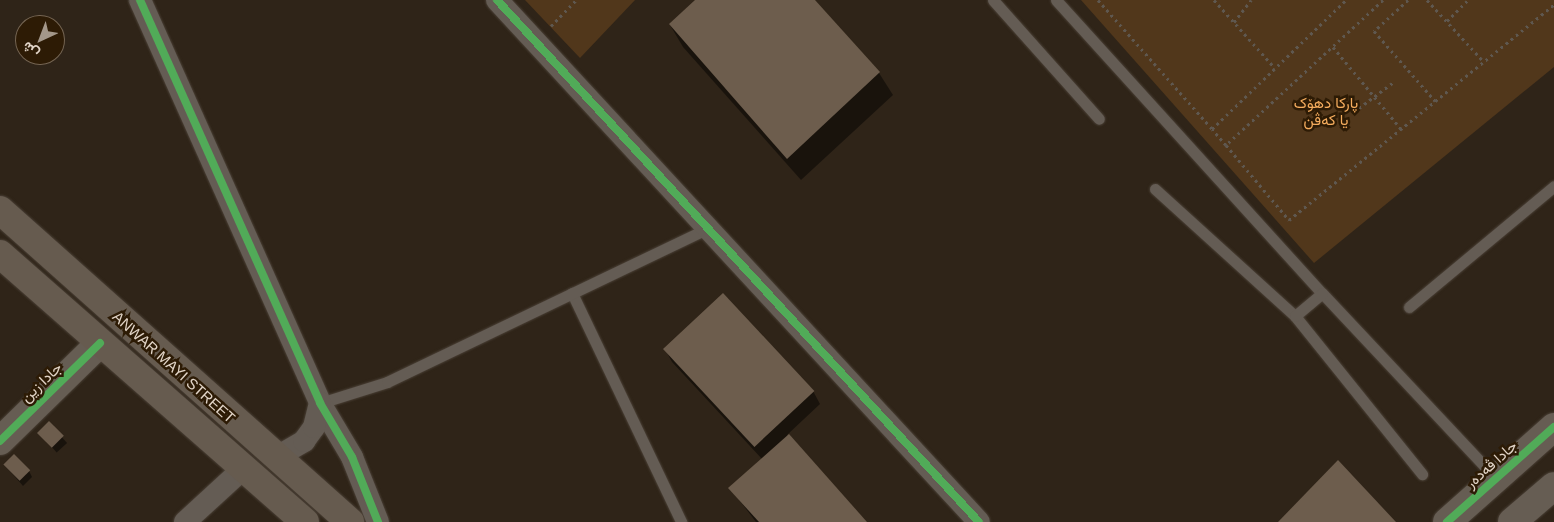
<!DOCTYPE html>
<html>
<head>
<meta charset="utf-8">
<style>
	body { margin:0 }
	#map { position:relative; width:1554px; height:522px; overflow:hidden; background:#2f2418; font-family:Arial,Vazirmatn,sans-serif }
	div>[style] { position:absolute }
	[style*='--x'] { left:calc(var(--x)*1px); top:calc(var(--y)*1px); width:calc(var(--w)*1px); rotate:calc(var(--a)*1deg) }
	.green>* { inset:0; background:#51371b }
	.shadow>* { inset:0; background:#0007; transform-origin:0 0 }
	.building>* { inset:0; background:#6d5d4d; transform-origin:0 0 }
	.path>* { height:3px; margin-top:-1.5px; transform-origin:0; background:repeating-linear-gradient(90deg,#5f5850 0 2.5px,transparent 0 6.5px) }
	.roads { filter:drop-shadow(0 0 1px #4a4036) drop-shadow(0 0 1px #4a4036) }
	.lane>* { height:11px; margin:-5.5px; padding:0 5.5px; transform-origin:5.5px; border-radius:5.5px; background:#645c54 }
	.street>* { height:22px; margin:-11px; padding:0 11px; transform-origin:11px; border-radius:11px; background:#645c54 }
	.secondary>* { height:28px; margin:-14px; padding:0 14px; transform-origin:14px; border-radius:14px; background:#665d53 }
	.primary>* { height:28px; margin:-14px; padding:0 14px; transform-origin:14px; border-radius:14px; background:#665b4f }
	.cycleway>* { height:8px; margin:-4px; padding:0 4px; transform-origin:4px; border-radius:4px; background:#51ab58 }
	span { translate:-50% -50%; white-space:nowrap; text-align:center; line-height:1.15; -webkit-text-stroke:5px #2d1b05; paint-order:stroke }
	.park-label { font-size:15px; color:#f6ad5e }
	.street-label { font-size:15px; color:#e2d5c8 }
	.north { position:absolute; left:15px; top:15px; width:50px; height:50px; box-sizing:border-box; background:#2d1b05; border:1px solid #756553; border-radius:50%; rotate:223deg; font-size:14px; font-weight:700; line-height:20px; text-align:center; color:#e2d5c8 }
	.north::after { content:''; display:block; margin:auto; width:18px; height:22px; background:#a3978a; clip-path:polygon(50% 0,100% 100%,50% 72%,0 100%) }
</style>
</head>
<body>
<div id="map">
	<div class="green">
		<i style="clip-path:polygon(525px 0,635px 0,580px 58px)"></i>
		<i style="clip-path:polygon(1081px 0,1554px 0,1554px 67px,1314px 263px)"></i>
	</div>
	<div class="shadow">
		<i style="clip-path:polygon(697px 0,813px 0,879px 73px,893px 95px,801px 180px,683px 47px,670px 25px)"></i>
		<i style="clip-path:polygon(665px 349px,813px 391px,820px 404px,787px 435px,865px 522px,756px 522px,730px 488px,762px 459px,672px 362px)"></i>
		<i style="left:49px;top:423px;width:27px;height:14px;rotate:48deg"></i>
		<i style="clip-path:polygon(5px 465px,29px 471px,32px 477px,23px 486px)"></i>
	</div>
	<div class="building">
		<i style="clip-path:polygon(695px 0,815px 0,880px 72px,787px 159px,669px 24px)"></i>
		<i style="left:723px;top:293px;width:134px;height:82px;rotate:47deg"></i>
		<i style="left:49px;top:421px;width:21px;height:17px;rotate:45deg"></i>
		<i style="clip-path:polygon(789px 434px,867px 522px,759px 522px,728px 488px)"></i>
		<i style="left:14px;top:454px;width:23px;height:15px;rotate:45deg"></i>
		<i style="clip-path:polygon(1338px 460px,1396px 522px,1278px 522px)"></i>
	</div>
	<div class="path">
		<i style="--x:1098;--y:0;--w:172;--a:48.5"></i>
		<i style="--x:1214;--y:0;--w:91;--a:48.1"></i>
		<i style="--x:1383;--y:0;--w:214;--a:137.3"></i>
		<i style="--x:1226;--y:145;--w:98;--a:50"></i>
		<i style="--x:1289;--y:220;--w:341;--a:-39.1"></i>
		<i style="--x:1408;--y:0;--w:46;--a:137.6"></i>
		<i style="--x:1374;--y:31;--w:93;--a:48.9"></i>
		<i style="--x:1427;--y:0;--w:84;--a:47.4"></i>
		<i style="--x:1447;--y:21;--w:30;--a:-45"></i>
		<i style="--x:1234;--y:22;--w:28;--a:-52"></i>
		<i style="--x:551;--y:26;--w:36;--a:-46"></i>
		<i style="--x:1333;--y:47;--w:107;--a:50.3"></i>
		<i style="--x:1359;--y:108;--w:45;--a:-36.9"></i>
		<i style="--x:1226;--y:145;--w:21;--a:-131"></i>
		<i style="--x:1212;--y:129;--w:186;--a:-43.9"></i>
	</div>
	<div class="roads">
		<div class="lane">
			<i style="--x:993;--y:0;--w:159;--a:48.3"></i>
			<i style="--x:1056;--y:0;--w:396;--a:47.8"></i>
			<i style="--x:1322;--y:293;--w:254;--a:46.8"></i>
			<i style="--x:1155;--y:189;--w:189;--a:42.2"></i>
			<i style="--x:1295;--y:316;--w:203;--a:51.2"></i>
			<i style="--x:572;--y:293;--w:254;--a:64.5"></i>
			<i style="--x:1409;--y:307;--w:189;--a:-39.8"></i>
			<i style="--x:1295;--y:316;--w:35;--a:-40"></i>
			<i style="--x:320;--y:403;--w:70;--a:-17.4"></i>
			<i style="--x:387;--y:382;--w:356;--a:-25.6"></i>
		</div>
		<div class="street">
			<i style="--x:140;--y:0;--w:441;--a:65.9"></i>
			<i style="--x:320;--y:403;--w:63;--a:59.3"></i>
			<i style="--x:352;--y:457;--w:70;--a:68.2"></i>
			<i style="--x:497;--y:0;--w:710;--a:47.28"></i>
			<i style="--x:275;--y:458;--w:34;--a:-30"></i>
			<i style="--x:304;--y:441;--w:17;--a:-54"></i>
			<i style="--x:314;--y:427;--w:25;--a:-76"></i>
			<i style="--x:185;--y:522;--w:80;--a:-42.5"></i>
		</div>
		<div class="secondary">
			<i style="--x:0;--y:441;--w:140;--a:-44.4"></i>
			<i style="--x:1447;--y:522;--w:143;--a:-41.6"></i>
			<i style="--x:1512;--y:522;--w:55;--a:-40.6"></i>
		</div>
		<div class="primary">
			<i style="--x:0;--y:210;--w:469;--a:41.7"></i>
			<i style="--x:0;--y:254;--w:406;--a:41.3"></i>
		</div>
	</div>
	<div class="cycleway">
		<i style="--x:140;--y:0;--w:441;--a:65.9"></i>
		<i style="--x:320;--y:403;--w:63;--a:59.3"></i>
		<i style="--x:352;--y:457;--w:70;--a:68.2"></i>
		<i style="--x:497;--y:0;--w:710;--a:47.28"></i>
		<i style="--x:0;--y:441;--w:140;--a:-44.4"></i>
		<i style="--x:1447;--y:522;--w:143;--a:-41.6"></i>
	</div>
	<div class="park-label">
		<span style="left:1326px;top:111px">پاركا دهۆک<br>يا كەڤن</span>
	</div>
	<div class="street-label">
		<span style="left:174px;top:367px;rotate:42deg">ANWAR MAYI STREET</span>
		<span style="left:41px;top:382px;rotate:-44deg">جادا زین</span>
		<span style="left:1491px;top:464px;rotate:-42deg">جادا ڤەدەر</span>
	</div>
	<div class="north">ش</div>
</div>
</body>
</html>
